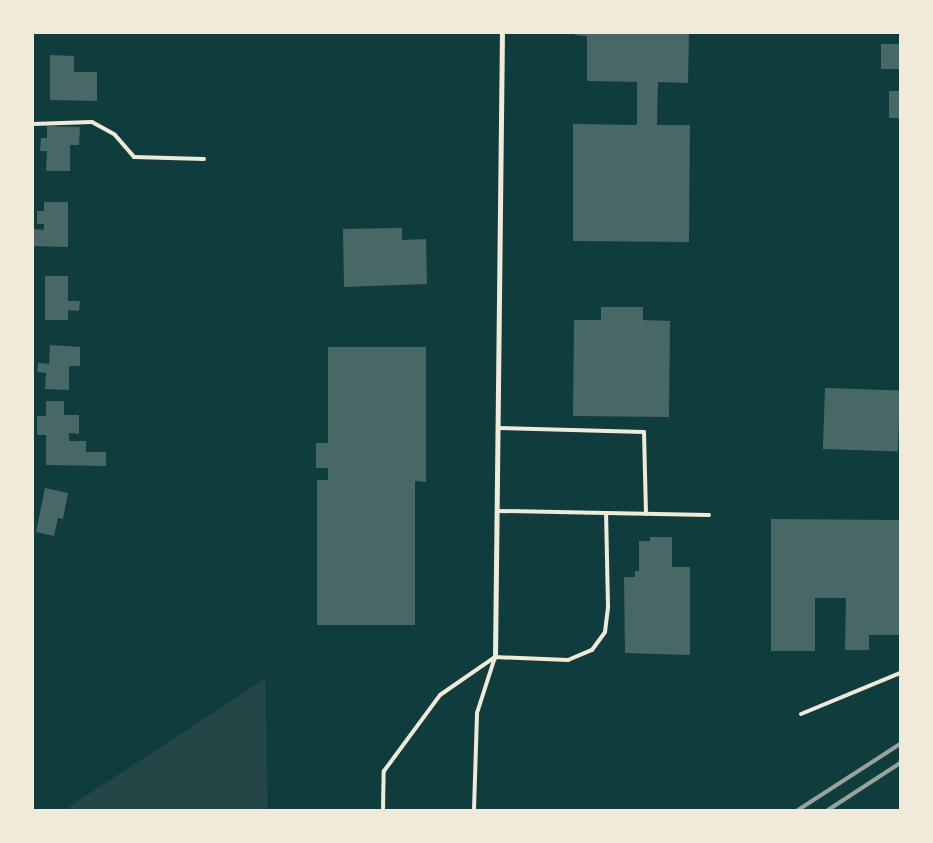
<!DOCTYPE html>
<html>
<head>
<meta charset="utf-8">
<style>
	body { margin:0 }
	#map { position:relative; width:933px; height:843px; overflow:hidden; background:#0f3d3e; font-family:"Source Serif 4",serif }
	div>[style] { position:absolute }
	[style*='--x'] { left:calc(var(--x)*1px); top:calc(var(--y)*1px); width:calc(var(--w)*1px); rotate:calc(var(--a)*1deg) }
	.green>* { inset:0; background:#244646 }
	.building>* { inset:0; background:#486865; transform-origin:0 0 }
	.service>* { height:4px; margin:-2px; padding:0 2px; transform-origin:2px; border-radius:2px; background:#f1e9da }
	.minor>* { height:5px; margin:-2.5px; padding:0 2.5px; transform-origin:2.5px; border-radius:2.5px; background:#f1e9da }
	.rail>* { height:4px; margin:-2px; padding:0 2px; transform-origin:2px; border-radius:2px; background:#97a49c }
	span { translate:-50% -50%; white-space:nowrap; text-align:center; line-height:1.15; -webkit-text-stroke:4px #f1e9da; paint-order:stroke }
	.frame { position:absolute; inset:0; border:34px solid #f1e9da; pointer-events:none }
</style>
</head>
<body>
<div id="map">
	<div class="green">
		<i style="clip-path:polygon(265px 679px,268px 810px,64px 810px)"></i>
	</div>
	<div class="building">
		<i style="clip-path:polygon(575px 32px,689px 32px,688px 83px,658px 82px,657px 125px,690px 125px,689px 242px,573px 241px,573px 124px,637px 125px,637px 82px,587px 81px,587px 36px,575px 35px)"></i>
		<i style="left:881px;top:44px;width:19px;height:25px"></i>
		<i style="clip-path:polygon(50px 55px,74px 56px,74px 72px,97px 72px,97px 101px,50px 100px)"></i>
		<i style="left:889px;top:91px;width:11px;height:27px"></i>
		<i style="clip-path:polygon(47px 126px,80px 127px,79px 145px,70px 145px,70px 171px,46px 171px,47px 151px,40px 151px,41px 138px,47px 138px)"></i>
		<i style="clip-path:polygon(44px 202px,68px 202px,68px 247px,32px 246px,32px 229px,44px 230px,44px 224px,37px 224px,37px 211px,44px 211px)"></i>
		<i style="clip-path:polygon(402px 228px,402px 240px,426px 239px,427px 284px,344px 287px,343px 229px)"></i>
		<i style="clip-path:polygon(45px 276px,68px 276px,68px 301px,80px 301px,79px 311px,68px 310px,68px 320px,45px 320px)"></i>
		<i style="clip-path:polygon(601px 307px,643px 307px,643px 320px,670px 321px,669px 417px,573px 416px,574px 320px,601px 320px)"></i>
		<i style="clip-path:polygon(50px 345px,80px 347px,80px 366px,69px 366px,69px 390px,45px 389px,46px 373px,37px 372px,38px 363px,49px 364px)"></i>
		<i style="clip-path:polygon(328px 347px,426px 347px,426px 482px,415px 481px,415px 625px,317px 625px,317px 480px,328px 480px,328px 468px,316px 468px,316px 443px,328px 443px)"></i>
		<i style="left:825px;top:388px;width:75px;height:61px;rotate:2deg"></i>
		<i style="clip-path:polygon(46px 401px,64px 401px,64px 415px,79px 415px,79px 434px,69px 433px,69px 441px,86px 441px,86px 452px,106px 452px,106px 466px,46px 465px,46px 435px,37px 435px,37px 416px,46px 416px)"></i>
		<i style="clip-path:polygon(45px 488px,68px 493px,63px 519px,58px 518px,54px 536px,36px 532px)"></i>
		<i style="clip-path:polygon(771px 519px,900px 520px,900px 635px,869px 635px,869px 650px,845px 650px,846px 598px,815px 598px,815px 651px,771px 651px)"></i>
		<i style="clip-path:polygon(650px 537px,672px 537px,672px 567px,690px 567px,690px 655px,625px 653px,624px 577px,635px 577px,635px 571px,639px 571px,639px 541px,650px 541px)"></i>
	</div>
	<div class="service">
		<i style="--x:32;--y:124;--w:60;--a:-1.9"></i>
		<i style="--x:92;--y:122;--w:26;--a:29"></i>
		<i style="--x:115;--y:135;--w:29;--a:49"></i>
		<i style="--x:134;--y:157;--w:70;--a:1.6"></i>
		<i style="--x:498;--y:428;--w:146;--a:1.6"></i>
		<i style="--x:644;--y:432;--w:82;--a:88.6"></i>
		<i style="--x:606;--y:513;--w:103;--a:1.1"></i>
		<i style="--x:801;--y:714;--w:107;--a:-22.5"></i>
		<i style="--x:383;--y:810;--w:39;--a:-89"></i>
		<i style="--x:384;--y:771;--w:94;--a:-53.6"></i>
		<i style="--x:440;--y:695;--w:67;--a:-34.6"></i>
		<i style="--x:495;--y:657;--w:73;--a:2.4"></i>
		<i style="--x:568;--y:660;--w:26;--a:-23"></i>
		<i style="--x:592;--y:650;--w:22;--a:-54"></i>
		<i style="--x:605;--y:632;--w:26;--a:-83"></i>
		<i style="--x:608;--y:606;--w:93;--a:-91.2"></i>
		<i style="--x:606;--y:513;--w:109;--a:-178.9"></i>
		<i style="--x:474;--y:810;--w:97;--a:-88.2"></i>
		<i style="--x:477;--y:713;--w:59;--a:-72.2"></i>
	</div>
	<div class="minor">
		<i style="--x:495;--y:657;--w:625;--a:-89.36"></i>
	</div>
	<div class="rail">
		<i style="--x:798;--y:810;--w:121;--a:-32.9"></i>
		<i style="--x:828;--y:810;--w:86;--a:-33.1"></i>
	</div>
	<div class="frame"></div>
</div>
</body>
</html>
